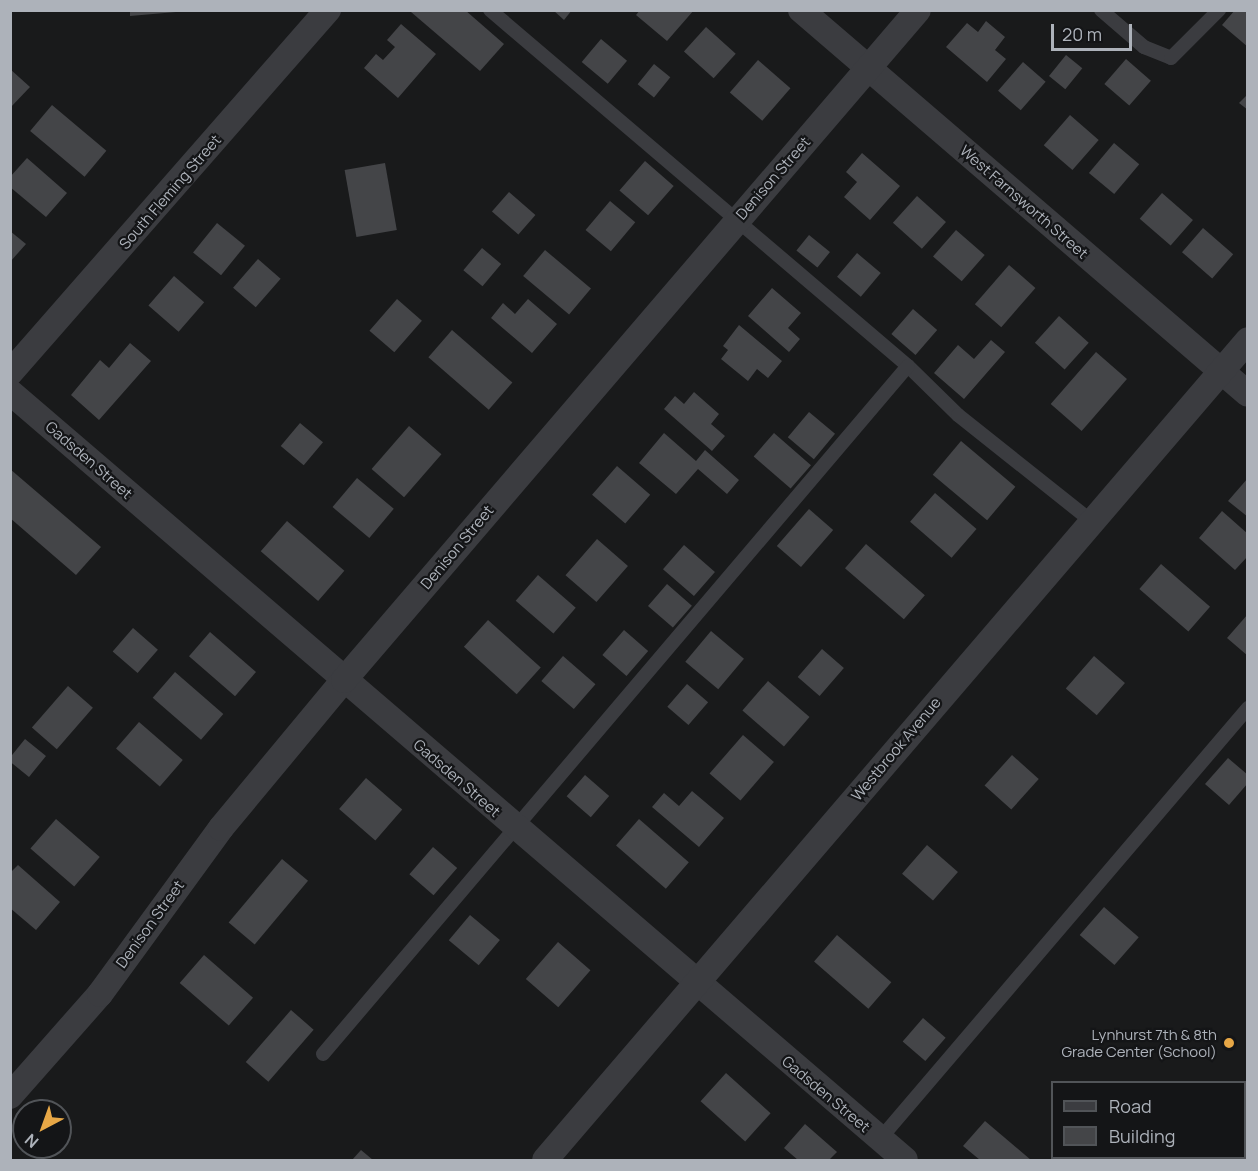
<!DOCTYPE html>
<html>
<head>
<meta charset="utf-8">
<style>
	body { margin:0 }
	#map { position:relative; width:1258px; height:1171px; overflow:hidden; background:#191a1b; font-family:Manrope,sans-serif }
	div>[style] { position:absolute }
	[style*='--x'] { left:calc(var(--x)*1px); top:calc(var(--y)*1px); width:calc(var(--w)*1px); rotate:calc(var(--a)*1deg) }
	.building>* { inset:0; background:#444548; transform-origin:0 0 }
	.service>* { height:14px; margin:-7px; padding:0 7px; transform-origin:7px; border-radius:7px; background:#3b3c40 }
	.minor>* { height:26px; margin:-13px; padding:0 13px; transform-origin:13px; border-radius:13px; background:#3b3c40 }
	.dots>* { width:16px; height:16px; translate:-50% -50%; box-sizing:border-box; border:3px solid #141517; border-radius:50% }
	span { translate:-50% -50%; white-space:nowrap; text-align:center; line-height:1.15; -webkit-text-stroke:4.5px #141517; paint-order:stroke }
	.street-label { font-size:15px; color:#adb2ba }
	.poi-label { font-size:15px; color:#adb2ba }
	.right { translate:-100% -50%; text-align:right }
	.frame { position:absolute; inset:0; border:12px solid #adb2ba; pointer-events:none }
	.legend { position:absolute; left:1051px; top:1081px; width:195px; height:78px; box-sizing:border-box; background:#141517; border:2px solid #515458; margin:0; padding:8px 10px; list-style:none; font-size:18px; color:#adb2ba }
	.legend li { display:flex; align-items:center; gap:12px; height:30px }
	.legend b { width:30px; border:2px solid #515458 }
	.north { position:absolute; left:12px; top:1099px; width:60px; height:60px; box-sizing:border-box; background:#141517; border:2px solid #515458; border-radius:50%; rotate:221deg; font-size:16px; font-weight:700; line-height:24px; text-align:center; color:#adb2ba }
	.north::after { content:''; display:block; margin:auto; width:21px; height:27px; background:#e7a746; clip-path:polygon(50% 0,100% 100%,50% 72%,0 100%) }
	.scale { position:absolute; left:1051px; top:24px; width:81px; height:27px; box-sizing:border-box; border:3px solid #adb2ba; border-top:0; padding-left:8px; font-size:18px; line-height:21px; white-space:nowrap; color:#adb2ba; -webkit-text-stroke:4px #141517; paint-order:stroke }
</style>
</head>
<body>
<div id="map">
	<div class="building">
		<i style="clip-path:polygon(130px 10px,176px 10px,176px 12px,130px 16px)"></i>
		<i style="clip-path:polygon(465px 10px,504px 44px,480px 71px,411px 12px)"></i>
		<i style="clip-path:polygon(553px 10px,572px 10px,564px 20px)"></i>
		<i style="clip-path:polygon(640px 10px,694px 10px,667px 41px,636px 15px)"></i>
		<i style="clip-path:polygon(1235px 10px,1248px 10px,1248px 47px,1222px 25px)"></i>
		<i style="clip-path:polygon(986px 21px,1005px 37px,995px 50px,1006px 59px,987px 82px,946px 47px,967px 23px,978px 32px)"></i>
		<i style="clip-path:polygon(401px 24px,436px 54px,398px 98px,364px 68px,376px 54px,383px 60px,395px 47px,387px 40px)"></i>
		<i style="left:706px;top:27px;width:40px;height:33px;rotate:42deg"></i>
		<i style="left:601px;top:39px;width:34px;height:30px;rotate:40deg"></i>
		<i style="left:1066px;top:55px;width:21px;height:27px;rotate:39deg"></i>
		<i style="left:1126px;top:59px;width:33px;height:33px;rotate:41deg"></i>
		<i style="left:758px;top:60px;width:43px;height:43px;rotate:41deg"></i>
		<i style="left:1023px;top:62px;width:30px;height:38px;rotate:41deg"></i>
		<i style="left:654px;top:64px;width:21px;height:26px;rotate:39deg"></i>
		<i style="clip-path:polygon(10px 69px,30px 87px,10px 108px)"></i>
		<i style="clip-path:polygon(1248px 94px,1248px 110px,1239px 103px)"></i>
		<i style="left:52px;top:105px;width:71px;height:34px;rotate:40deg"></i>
		<i style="left:1070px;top:115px;width:38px;height:40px;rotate:41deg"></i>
		<i style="left:1114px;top:143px;width:33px;height:39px;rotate:40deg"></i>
		<i style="clip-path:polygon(862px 153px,900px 186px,870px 220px,844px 197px,857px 182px,846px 172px)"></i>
		<i style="clip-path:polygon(27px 158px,67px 193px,46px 217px,10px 187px,10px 177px)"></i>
		<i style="left:645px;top:161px;width:38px;height:39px;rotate:41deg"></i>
		<i style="left:385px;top:163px;width:68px;height:41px;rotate:80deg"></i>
		<i style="left:509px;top:192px;width:35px;height:26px;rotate:41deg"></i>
		<i style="left:1162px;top:193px;width:41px;height:34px;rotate:41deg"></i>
		<i style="left:917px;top:196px;width:39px;height:36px;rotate:42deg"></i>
		<i style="left:610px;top:201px;width:33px;height:38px;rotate:40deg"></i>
		<i style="left:217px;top:223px;width:36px;height:38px;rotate:39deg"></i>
		<i style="left:1203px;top:228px;width:40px;height:32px;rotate:41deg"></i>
		<i style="left:956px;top:230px;width:38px;height:35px;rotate:41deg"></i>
		<i style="clip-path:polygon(10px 231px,26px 244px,10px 262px)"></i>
		<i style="left:809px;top:235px;width:27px;height:20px;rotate:39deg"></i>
		<i style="left:482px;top:248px;width:25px;height:29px;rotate:40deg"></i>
		<i style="left:545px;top:250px;width:60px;height:34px;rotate:40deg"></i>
		<i style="left:857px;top:253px;width:31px;height:31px;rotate:40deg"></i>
		<i style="left:258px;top:259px;width:30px;height:38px;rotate:41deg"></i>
		<i style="left:1009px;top:265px;width:35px;height:52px;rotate:41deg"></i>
		<i style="left:174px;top:276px;width:40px;height:39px;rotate:41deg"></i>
		<i style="clip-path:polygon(772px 288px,801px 313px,788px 328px,800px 339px,789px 352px,748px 316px)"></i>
		<i style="left:397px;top:299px;width:33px;height:42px;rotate:41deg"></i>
		<i style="clip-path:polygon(528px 299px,557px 324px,532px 353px,491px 318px,503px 303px,515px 314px)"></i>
		<i style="left:913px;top:309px;width:32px;height:33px;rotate:41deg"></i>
		<i style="left:1059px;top:316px;width:40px;height:36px;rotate:42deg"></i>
		<i style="clip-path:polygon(739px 325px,782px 361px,768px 378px,757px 369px,748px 381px,721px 359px,728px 350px,723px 346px)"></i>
		<i style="left:452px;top:330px;width:80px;height:36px;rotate:41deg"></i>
		<i style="clip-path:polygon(991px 340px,1005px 352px,964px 399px,934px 373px,958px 345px,974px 359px)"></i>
		<i style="clip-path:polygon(130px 343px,151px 361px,99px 420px,71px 395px,100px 360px,109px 368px)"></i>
		<i style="left:1096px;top:352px;width:41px;height:69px;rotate:41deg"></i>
		<i style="clip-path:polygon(694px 392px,719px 414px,711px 424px,725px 436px,712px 451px,664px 409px,675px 396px,684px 404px)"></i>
		<i style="left:809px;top:412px;width:34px;height:33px;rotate:40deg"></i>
		<i style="left:300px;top:423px;width:30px;height:30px;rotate:40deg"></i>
		<i style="left:409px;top:426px;width:43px;height:57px;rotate:41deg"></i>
		<i style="clip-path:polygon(664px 433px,696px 461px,705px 450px,739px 480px,727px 494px,698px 469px,676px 494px,639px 463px)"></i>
		<i style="left:774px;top:433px;width:49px;height:31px;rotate:41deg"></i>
		<i style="left:961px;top:441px;width:71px;height:44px;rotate:40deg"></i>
		<i style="left:617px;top:466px;width:44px;height:38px;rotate:41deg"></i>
		<i style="clip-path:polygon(10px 469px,101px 547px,76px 575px,10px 518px)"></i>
		<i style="left:357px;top:478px;width:48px;height:38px;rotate:40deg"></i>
		<i style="clip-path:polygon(1248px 478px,1248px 517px,1228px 501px)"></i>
		<i style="left:935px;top:493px;width:55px;height:38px;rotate:41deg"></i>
		<i style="left:809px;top:509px;width:32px;height:49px;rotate:41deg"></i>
		<i style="clip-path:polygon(1222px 511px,1248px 534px,1248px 556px,1235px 570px,1199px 538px)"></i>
		<i style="left:287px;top:521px;width:76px;height:40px;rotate:41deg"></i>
		<i style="left:597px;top:539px;width:41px;height:48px;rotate:41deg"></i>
		<i style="left:866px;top:544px;width:78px;height:32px;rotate:41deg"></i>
		<i style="left:684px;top:545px;width:41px;height:32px;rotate:41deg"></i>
		<i style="left:1161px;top:564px;width:65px;height:33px;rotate:41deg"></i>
		<i style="left:538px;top:575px;width:50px;height:34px;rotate:41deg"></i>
		<i style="left:667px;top:584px;width:33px;height:29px;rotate:41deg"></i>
		<i style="clip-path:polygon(1248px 614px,1248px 656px,1227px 638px)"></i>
		<i style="left:488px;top:620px;width:71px;height:36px;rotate:42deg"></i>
		<i style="left:133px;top:628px;width:33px;height:31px;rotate:41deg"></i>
		<i style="left:624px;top:630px;width:32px;height:33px;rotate:41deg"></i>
		<i style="left:711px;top:631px;width:43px;height:40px;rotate:40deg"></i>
		<i style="left:210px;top:632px;width:61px;height:32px;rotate:41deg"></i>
		<i style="left:822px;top:649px;width:29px;height:37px;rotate:41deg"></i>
		<i style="left:563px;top:656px;width:43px;height:33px;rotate:41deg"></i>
		<i style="left:1094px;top:656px;width:41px;height:43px;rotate:41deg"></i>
		<i style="left:175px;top:672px;width:64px;height:34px;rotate:41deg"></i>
		<i style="left:768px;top:681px;width:55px;height:39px;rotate:41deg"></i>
		<i style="left:687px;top:684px;width:28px;height:30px;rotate:41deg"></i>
		<i style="left:68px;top:686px;width:33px;height:55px;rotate:41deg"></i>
		<i style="left:139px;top:722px;width:58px;height:35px;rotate:41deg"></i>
		<i style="left:743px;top:735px;width:41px;height:51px;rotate:41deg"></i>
		<i style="left:25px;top:739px;width:27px;height:27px;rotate:39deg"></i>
		<i style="left:1012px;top:755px;width:36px;height:41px;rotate:42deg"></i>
		<i style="clip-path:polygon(1228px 758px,1248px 775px,1248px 783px,1229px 805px,1205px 784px)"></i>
		<i style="left:585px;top:775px;width:32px;height:28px;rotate:41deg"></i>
		<i style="left:366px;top:778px;width:48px;height:41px;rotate:41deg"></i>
		<i style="clip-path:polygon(692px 791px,724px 818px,699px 847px,652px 807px,664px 793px,679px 806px)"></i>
		<i style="left:56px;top:819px;width:58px;height:39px;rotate:41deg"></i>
		<i style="left:639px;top:819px;width:66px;height:35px;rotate:41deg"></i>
		<i style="left:927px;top:845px;width:41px;height:38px;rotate:41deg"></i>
		<i style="left:433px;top:847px;width:32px;height:36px;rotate:41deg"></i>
		<i style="left:282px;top:859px;width:34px;height:83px;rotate:40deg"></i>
		<i style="clip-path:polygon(18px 865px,60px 902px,36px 930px,10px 908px,10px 873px)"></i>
		<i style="left:1104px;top:907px;width:46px;height:37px;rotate:41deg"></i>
		<i style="left:470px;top:915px;width:39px;height:33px;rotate:40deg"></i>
		<i style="left:837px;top:935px;width:72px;height:35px;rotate:41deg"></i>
		<i style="left:558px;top:942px;width:43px;height:49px;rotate:41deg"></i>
		<i style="left:204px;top:955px;width:65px;height:37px;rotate:41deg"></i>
		<i style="left:291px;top:1010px;width:30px;height:69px;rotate:41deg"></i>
		<i style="left:923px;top:1018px;width:30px;height:31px;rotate:41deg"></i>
		<i style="left:726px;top:1073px;width:60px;height:38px;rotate:42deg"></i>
		<i style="clip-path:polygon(985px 1121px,1031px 1160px,980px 1160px,963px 1146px)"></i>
		<i style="clip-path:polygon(805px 1124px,837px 1152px,829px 1160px,798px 1160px,784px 1148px)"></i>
		<i style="clip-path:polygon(361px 1150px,373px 1160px,352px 1160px)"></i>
	</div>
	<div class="service">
		<i style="--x:490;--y:10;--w:549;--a:40.42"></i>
		<i style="--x:908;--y:366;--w:70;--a:44.4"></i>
		<i style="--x:958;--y:415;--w:169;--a:38.5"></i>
		<i style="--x:1101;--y:10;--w:57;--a:40.7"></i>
		<i style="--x:1144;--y:47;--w:29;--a:22"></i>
		<i style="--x:1171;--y:58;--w:68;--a:-45"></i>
		<i style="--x:323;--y:1054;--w:903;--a:-49.63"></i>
		<i style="--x:880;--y:1139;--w:567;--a:-49.51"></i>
	</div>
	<div class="minor">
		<i style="--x:801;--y:10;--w:589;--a:40.66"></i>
		<i style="--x:10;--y:373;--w:483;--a:-48.8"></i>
		<i style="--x:10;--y:392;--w:1179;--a:40.63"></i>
		<i style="--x:10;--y:1096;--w:136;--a:-48.6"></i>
		<i style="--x:100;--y:994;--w:205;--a:-53.9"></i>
		<i style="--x:221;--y:828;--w:192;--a:-50.3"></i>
		<i style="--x:344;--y:680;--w:882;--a:-49.41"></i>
		<i style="--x:545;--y:1160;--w:1080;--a:-49.39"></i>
	</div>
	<div class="dots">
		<i style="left:1229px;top:1043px;background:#e7a746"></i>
	</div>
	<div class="street-label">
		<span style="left:773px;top:178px;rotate:-49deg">Denison Street</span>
		<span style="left:170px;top:192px;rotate:-49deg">South Fleming Street</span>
		<span style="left:1024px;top:202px;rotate:41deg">West Farnsworth Street</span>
		<span style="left:89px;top:460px;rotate:41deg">Gadsden Street</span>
		<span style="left:457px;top:547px;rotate:-50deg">Denison Street</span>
		<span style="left:896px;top:749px;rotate:-50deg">Westbrook Avenue</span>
		<span style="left:457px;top:778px;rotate:41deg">Gadsden Street</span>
		<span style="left:150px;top:924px;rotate:-54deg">Denison Street</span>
		<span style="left:826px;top:1094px;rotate:40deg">Gadsden Street</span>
	</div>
	<div class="poi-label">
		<span class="right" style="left:1217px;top:1043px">Lynhurst 7th &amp; 8th<br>Grade Center (School)</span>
	</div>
	<div class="frame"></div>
	<ul class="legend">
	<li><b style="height:8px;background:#3b3c40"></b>Road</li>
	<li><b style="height:16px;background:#444548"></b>Building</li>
	</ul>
	<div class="north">N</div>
	<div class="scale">20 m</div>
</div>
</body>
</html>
